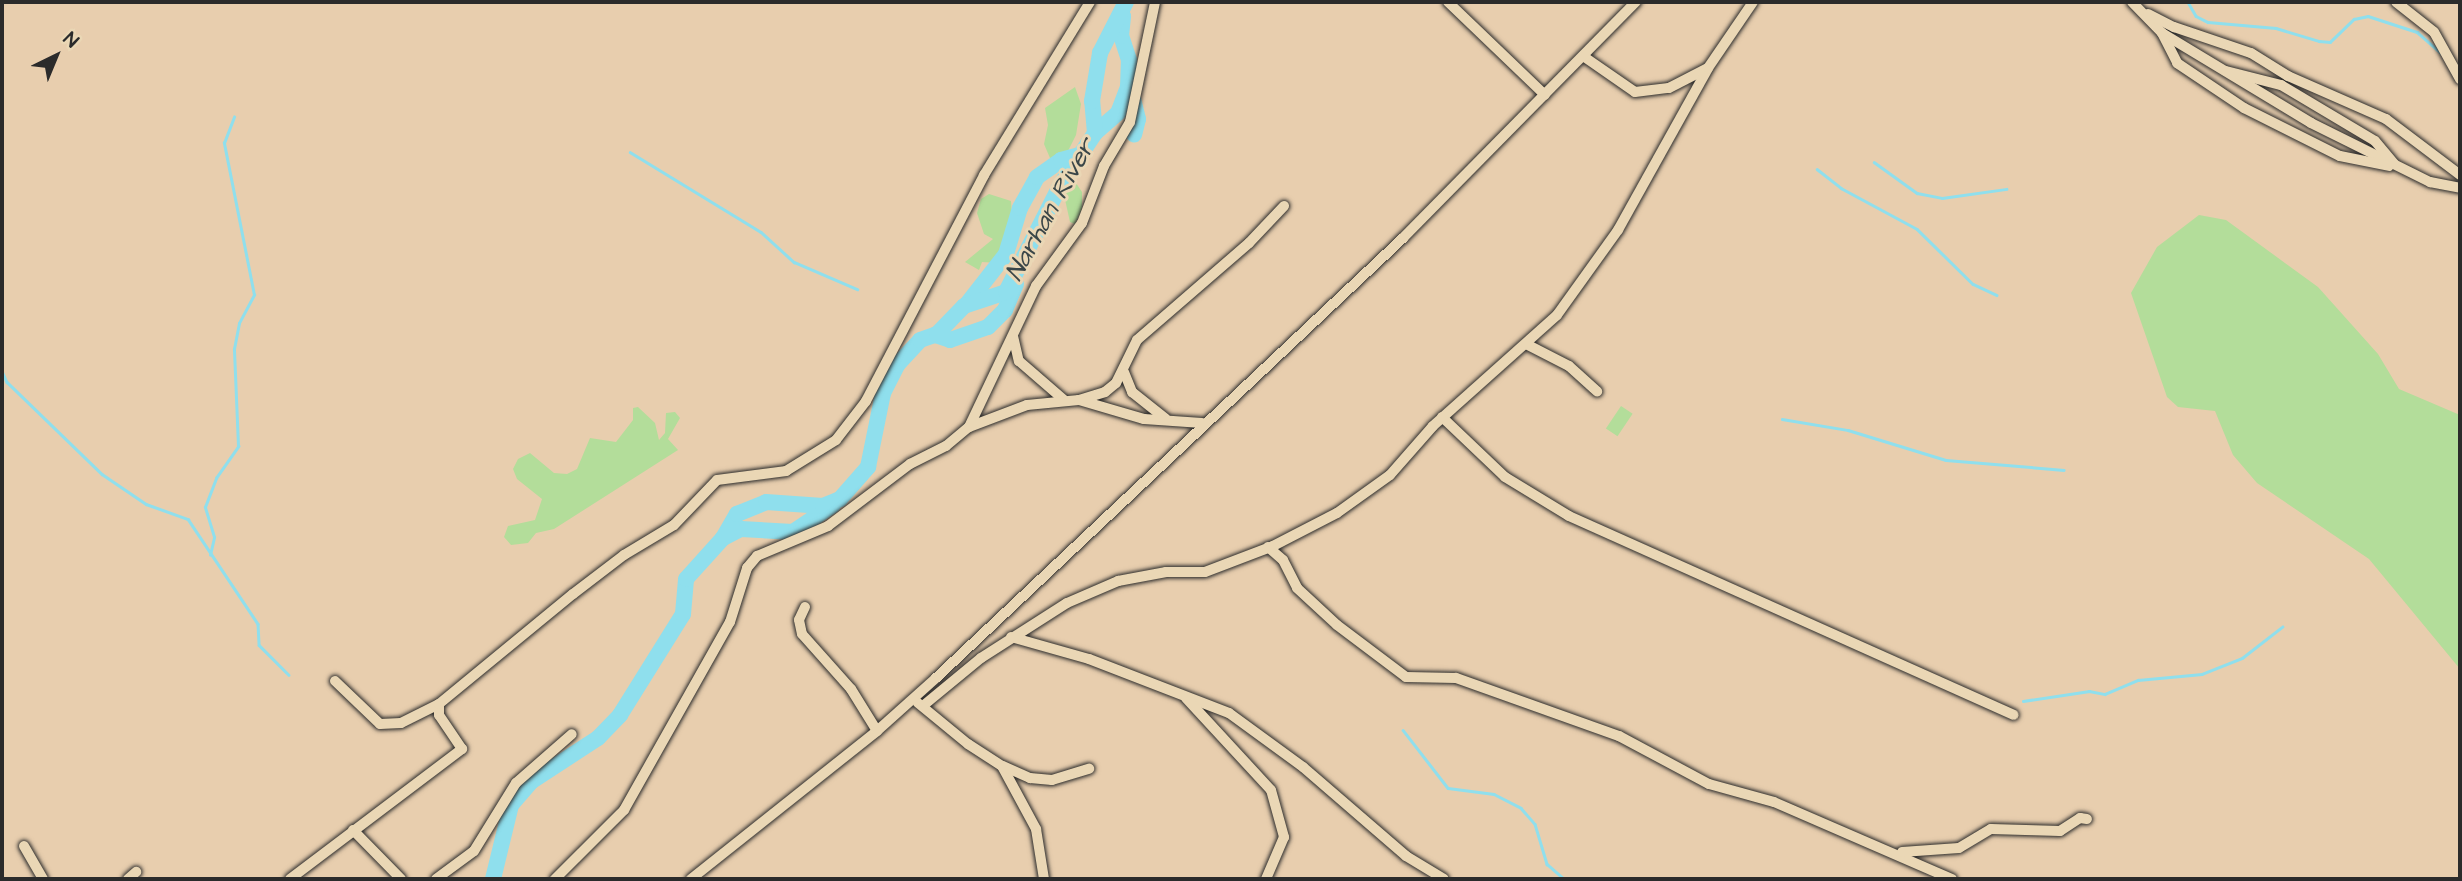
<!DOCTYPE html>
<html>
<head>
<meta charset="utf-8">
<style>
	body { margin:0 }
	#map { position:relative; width:2462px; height:881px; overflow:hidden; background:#e8ceae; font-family:"Architects Daughter",sans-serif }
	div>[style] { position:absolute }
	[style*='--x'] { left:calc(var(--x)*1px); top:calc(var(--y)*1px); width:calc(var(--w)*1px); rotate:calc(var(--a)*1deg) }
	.green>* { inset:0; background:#b3dd9a; transform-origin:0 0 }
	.stream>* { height:2.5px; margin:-1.25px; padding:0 1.25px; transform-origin:1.25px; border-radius:1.25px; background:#8fdfed }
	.river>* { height:16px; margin:-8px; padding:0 8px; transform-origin:8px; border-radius:8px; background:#8fdfed }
	.roads { filter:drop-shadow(0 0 2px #2b2b2b) drop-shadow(0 0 2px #2b2b2b) }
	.street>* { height:10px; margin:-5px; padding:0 5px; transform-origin:5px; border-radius:5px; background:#ead7b5 }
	span { translate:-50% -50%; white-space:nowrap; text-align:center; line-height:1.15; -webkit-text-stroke:6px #ead7b5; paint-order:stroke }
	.water-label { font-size:26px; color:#3a4648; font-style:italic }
	.frame { position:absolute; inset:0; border:4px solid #2b2b2b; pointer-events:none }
	.north { position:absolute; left:21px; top:21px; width:70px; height:70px; -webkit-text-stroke:5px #ead7b5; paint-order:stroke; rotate:43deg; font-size:19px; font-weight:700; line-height:28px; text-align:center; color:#2b2b2b }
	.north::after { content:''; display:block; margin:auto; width:24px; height:32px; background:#2b2b2b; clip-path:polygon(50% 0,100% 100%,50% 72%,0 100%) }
</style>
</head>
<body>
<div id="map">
	<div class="green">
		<i style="clip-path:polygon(1075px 87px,1081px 104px,1076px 135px,1066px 155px,1050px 158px,1044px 144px,1048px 125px,1045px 108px)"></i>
		<i style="clip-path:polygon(1074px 180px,1082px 192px,1082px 209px,1075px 224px,1070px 222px,1064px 195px)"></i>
		<i style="clip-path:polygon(989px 194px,1011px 201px,1013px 230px,998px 263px,982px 262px,979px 270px,965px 262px,993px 239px,984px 234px,977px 213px,981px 199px)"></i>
		<i style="clip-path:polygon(2199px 215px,2226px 220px,2318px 287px,2378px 354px,2399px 389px,2460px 415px,2460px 669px,2369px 559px,2257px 483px,2233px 455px,2215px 411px,2178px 407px,2167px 397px,2131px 293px,2157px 247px)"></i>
		<i style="left:1621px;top:406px;width:14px;height:27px;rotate:34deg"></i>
		<i style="clip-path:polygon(638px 407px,655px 423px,659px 440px,665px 433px,666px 413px,675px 412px,680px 418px,668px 439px,678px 450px,554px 529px,536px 533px,528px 543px,511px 545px,504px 537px,508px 526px,535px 520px,542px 499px,517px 479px,513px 469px,518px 459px,530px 453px,554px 473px,567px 474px,577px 469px,590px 438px,616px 442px,633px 420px,633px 408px)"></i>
	</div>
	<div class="stream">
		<i style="--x:2188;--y:2;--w:16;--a:60"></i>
		<i style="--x:2196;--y:16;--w:13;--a:27"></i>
		<i style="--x:2208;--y:22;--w:68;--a:5"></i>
		<i style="--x:2276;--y:28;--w:45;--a:16.8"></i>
		<i style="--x:2319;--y:41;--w:11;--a:5"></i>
		<i style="--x:2330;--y:42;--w:33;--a:-44"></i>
		<i style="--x:2354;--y:19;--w:14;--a:-12"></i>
		<i style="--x:2368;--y:16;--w:52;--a:18.1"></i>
		<i style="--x:2417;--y:32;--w:32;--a:41"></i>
		<i style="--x:630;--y:152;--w:153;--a:31.4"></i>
		<i style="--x:761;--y:232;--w:45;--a:42.3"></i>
		<i style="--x:794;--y:262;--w:69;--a:23.2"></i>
		<i style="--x:1874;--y:162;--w:53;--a:35.8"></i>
		<i style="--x:1917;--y:193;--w:25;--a:11"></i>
		<i style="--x:1942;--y:198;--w:65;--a:-8"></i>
		<i style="--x:1817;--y:169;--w:31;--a:38"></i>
		<i style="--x:1841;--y:188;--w:86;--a:28.3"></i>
		<i style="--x:1917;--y:229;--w:78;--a:44.5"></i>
		<i style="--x:1973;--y:284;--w:26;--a:25"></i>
		<i style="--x:2;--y:371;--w:12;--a:66"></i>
		<i style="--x:7;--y:382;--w:132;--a:44.1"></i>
		<i style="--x:102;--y:474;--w:53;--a:34.3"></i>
		<i style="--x:146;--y:504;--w:45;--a:19.7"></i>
		<i style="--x:188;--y:519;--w:126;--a:56.3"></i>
		<i style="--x:258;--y:624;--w:21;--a:87"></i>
		<i style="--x:259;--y:645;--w:42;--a:45"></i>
		<i style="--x:1782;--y:419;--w:67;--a:9.5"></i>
		<i style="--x:1848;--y:430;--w:102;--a:17"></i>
		<i style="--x:1946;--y:460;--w:118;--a:4.8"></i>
		<i style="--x:210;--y:555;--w:18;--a:-77"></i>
		<i style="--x:214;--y:537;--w:31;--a:-107"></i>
		<i style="--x:205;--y:507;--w:31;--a:-69"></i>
		<i style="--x:216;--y:478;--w:39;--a:-55"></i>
		<i style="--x:238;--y:446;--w:97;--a:-92.4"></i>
		<i style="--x:234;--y:349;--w:26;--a:-79"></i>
		<i style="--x:239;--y:323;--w:32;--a:-62"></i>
		<i style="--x:254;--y:295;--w:155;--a:-101.2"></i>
		<i style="--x:224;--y:143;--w:28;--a:-69"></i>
		<i style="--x:2023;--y:701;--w:67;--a:-8.6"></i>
		<i style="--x:2089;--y:691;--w:16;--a:11"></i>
		<i style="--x:2105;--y:694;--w:36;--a:-23"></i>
		<i style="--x:2138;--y:680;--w:64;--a:-5.4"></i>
		<i style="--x:2202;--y:674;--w:43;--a:-21.8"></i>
		<i style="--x:2242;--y:658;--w:51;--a:-37.8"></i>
		<i style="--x:1403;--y:730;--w:73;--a:52.2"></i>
		<i style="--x:1448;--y:788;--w:46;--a:7.4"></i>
		<i style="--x:1494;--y:794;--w:30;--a:27"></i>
		<i style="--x:1521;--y:808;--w:21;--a:49"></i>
		<i style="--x:1535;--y:824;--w:42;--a:73.3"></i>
		<i style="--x:1547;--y:864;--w:23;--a:41"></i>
	</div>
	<div class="river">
		<i style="--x:1132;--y:95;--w:25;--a:76"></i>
		<i style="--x:1138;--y:119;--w:16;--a:104"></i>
		<i style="--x:1095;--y:133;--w:30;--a:-41"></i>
		<i style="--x:1118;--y:113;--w:28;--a:-69"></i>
		<i style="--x:1128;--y:87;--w:27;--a:-88"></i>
		<i style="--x:1129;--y:60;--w:25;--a:-108"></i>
		<i style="--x:1121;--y:36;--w:20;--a:-84"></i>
		<i style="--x:967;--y:304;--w:63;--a:-52"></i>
		<i style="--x:1006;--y:254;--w:48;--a:-73.1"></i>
		<i style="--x:1020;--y:208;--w:35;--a:-61"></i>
		<i style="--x:1037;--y:177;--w:29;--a:-35"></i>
		<i style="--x:1061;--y:160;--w:20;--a:-15"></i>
		<i style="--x:935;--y:335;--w:16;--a:18"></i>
		<i style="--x:950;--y:340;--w:40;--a:-18.9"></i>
		<i style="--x:988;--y:327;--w:24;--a:-45"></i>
		<i style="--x:1005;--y:310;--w:28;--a:-67"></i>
		<i style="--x:723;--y:538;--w:20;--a:-27"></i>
		<i style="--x:741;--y:529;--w:52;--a:3.3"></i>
		<i style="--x:793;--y:532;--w:48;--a:-34"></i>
		<i style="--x:493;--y:879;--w:76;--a:-76.3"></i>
		<i style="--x:511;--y:805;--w:32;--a:-49"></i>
		<i style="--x:532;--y:781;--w:79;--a:-33.1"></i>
		<i style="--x:598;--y:738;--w:32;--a:-46"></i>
		<i style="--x:620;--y:715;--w:119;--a:-58"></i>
		<i style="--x:683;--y:614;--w:35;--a:-85"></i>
		<i style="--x:686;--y:579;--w:55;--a:-47.9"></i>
		<i style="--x:723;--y:538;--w:28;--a:-60"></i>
		<i style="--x:737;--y:514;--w:31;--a:-22"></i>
		<i style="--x:766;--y:502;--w:57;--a:4"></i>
		<i style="--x:823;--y:506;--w:18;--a:-22"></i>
		<i style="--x:840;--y:499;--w:43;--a:-48.8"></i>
		<i style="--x:868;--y:467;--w:76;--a:-78.5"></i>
		<i style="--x:883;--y:393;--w:31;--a:-63"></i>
		<i style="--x:897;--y:365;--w:34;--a:-47"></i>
		<i style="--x:920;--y:340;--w:18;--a:-19"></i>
		<i style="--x:937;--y:334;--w:39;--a:-46"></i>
		<i style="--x:964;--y:306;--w:44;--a:-18.4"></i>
		<i style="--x:1006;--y:292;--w:121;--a:-63"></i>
		<i style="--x:1061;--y:184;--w:61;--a:-56.3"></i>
		<i style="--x:1095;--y:133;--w:32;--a:-95"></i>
		<i style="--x:1092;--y:101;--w:49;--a:-80.5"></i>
		<i style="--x:1100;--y:53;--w:57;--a:-63"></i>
	</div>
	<div class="roads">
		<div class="street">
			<i style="--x:1448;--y:2;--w:134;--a:43.8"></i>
			<i style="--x:2132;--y:2;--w:43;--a:45.9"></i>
			<i style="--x:2162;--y:33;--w:174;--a:31.1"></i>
			<i style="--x:2311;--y:123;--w:133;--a:26.4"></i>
			<i style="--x:2430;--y:182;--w:31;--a:11"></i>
			<i style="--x:2396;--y:2;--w:48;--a:38.3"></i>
			<i style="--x:2434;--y:32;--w:54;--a:61"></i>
			<i style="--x:2148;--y:14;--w:29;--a:27"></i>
			<i style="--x:2174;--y:27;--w:81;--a:18.7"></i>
			<i style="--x:2251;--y:53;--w:44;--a:31.9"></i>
			<i style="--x:2288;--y:76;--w:107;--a:23.7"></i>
			<i style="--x:2386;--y:119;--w:93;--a:37.1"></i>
			<i style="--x:2162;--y:33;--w:34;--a:63"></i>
			<i style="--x:2177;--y:63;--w:81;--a:33.9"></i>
			<i style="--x:2244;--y:108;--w:107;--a:26.6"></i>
			<i style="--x:2340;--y:156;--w:50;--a:11.5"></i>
			<i style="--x:1583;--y:56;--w:63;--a:34.7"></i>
			<i style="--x:1635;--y:92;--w:34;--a:-7"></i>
			<i style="--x:1669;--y:88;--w:42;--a:-27.2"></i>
			<i style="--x:2226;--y:71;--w:57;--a:14.3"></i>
			<i style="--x:2281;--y:85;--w:109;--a:30.8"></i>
			<i style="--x:2375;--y:141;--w:30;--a:50"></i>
			<i style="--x:1013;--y:336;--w:26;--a:77"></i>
			<i style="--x:1019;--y:361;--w:60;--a:40.9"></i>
			<i style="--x:1528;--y:345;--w:46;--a:27.1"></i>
			<i style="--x:1569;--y:366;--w:38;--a:42"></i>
			<i style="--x:1124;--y:372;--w:22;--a:68"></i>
			<i style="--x:1132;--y:392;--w:43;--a:38.5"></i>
			<i style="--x:1079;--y:400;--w:27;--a:-17"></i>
			<i style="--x:1105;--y:392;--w:14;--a:-39"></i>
			<i style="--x:1116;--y:383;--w:48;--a:-64"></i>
			<i style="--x:1137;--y:340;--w:148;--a:-40.9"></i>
			<i style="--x:1249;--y:243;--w:51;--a:-46.6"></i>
			<i style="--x:1442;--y:417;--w:87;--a:43.6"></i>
			<i style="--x:1505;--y:477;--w:75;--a:31.4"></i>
			<i style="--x:1569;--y:516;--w:487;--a:24.1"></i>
			<i style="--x:969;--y:427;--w:62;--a:-20.8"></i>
			<i style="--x:1027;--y:405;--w:52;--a:-5.5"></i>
			<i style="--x:1079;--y:400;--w:68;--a:16.3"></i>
			<i style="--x:1144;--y:419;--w:58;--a:3.9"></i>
			<i style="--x:1268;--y:547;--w:20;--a:41"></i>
			<i style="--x:1283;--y:560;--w:31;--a:63"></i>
			<i style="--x:1297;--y:588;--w:54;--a:42.8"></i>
			<i style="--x:1337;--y:625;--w:86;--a:37"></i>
			<i style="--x:1406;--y:677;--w:50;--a:1.1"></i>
			<i style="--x:1456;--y:678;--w:173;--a:19.6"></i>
			<i style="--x:1619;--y:736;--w:102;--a:28.1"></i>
			<i style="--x:1709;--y:784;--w:67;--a:15.5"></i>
			<i style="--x:1774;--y:802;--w:194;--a:23.4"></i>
			<i style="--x:805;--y:607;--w:14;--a:115"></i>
			<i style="--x:799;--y:620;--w:14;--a:78"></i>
			<i style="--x:802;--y:634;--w:74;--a:48.3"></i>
			<i style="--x:851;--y:689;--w:49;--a:58.2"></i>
			<i style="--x:1011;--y:637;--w:81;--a:15.8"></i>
			<i style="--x:1089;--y:659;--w:150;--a:21.1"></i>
			<i style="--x:1229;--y:713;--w:92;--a:36.1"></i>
			<i style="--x:1303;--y:767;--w:136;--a:40.8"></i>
			<i style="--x:1406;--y:856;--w:44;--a:31.2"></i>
			<i style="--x:335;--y:681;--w:62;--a:43.7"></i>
			<i style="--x:380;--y:724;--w:21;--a:-3"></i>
			<i style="--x:401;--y:723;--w:42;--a:-26.6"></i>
			<i style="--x:1186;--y:698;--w:125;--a:47.3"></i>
			<i style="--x:1271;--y:790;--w:49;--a:74.5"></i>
			<i style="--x:1284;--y:837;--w:46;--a:113.2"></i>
			<i style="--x:918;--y:703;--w:65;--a:39.4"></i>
			<i style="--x:968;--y:744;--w:40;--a:32.9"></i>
			<i style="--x:1002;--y:766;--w:72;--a:61.6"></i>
			<i style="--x:1036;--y:829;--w:51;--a:80.9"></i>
			<i style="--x:924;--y:705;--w:74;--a:-39.5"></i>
			<i style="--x:981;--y:658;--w:102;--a:-32.6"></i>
			<i style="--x:1067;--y:603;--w:56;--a:-23.3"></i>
			<i style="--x:1118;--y:581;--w:49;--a:-10.6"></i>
			<i style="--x:1166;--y:572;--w:39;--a:0"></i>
			<i style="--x:1205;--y:572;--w:73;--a:-20.9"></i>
			<i style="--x:1273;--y:546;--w:72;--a:-27.3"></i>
			<i style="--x:1337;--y:513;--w:65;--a:-35.6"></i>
			<i style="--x:1390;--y:475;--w:65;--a:-48.7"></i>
			<i style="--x:1433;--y:426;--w:166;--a:-41.8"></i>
			<i style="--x:1557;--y:315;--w:105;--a:-54.3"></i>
			<i style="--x:1618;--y:230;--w:185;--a:-60.9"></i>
			<i style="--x:1708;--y:68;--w:80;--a:-55.7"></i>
			<i style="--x:1003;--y:766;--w:30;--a:24"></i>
			<i style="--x:1030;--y:778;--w:22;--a:5"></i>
			<i style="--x:1052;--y:780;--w:39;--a:-17"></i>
			<i style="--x:353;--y:830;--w:69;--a:45.6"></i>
			<i style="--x:24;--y:846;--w:38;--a:60"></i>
			<i style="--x:1902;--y:852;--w:57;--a:-4"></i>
			<i style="--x:1959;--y:848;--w:37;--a:-31"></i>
			<i style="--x:1991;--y:829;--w:69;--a:1.7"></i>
			<i style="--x:2060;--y:831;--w:24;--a:-33"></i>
			<i style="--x:2080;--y:818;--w:7;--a:8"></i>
			<i style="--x:128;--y:879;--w:11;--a:-41"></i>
			<i style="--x:290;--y:879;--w:216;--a:-37.1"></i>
			<i style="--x:462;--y:749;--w:41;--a:-124.1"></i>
			<i style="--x:439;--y:715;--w:11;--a:-90"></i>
			<i style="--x:439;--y:704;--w:173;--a:-39.4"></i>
			<i style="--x:573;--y:594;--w:64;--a:-37.4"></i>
			<i style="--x:624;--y:555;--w:58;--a:-31"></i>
			<i style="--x:674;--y:525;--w:62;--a:-46.3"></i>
			<i style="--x:717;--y:480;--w:70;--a:-7.4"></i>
			<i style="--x:786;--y:471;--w:59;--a:-31.8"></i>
			<i style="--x:836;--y:440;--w:49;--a:-52.4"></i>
			<i style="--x:866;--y:401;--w:255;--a:-62.4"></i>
			<i style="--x:984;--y:175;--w:203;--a:-58.5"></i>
			<i style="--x:436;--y:879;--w:47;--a:-36.4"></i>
			<i style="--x:474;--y:851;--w:80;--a:-58.3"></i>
			<i style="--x:516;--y:783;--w:74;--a:-41.2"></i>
			<i style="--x:555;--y:879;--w:98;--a:-45"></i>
			<i style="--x:624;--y:810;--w:216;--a:-60.6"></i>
			<i style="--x:730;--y:622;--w:57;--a:-72.5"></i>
			<i style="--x:747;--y:568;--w:16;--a:-50"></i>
			<i style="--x:757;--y:556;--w:77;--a:-22.9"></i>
			<i style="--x:828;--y:526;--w:103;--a:-37.1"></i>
			<i style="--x:910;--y:464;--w:40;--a:-26.6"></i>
			<i style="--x:946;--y:446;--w:30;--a:-40"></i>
			<i style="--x:969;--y:427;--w:156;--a:-64.6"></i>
			<i style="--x:1036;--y:286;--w:78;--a:-53.9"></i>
			<i style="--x:1082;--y:223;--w:61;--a:-68.9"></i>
			<i style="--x:1104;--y:166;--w:51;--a:-59.4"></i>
			<i style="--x:1130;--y:122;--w:123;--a:-78.2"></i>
			<i style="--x:691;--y:879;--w:238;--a:-38.5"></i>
			<i style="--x:877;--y:731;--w:79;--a:-41.9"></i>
			<i style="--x:936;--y:678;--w:642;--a:-43.29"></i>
			<i style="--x:1403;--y:238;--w:332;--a:-45.4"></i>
		</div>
	</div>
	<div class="water-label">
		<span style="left:1051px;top:210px;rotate:-61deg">Narhan River</span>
	</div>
	<div class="frame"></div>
	<div class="north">N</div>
</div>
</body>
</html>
